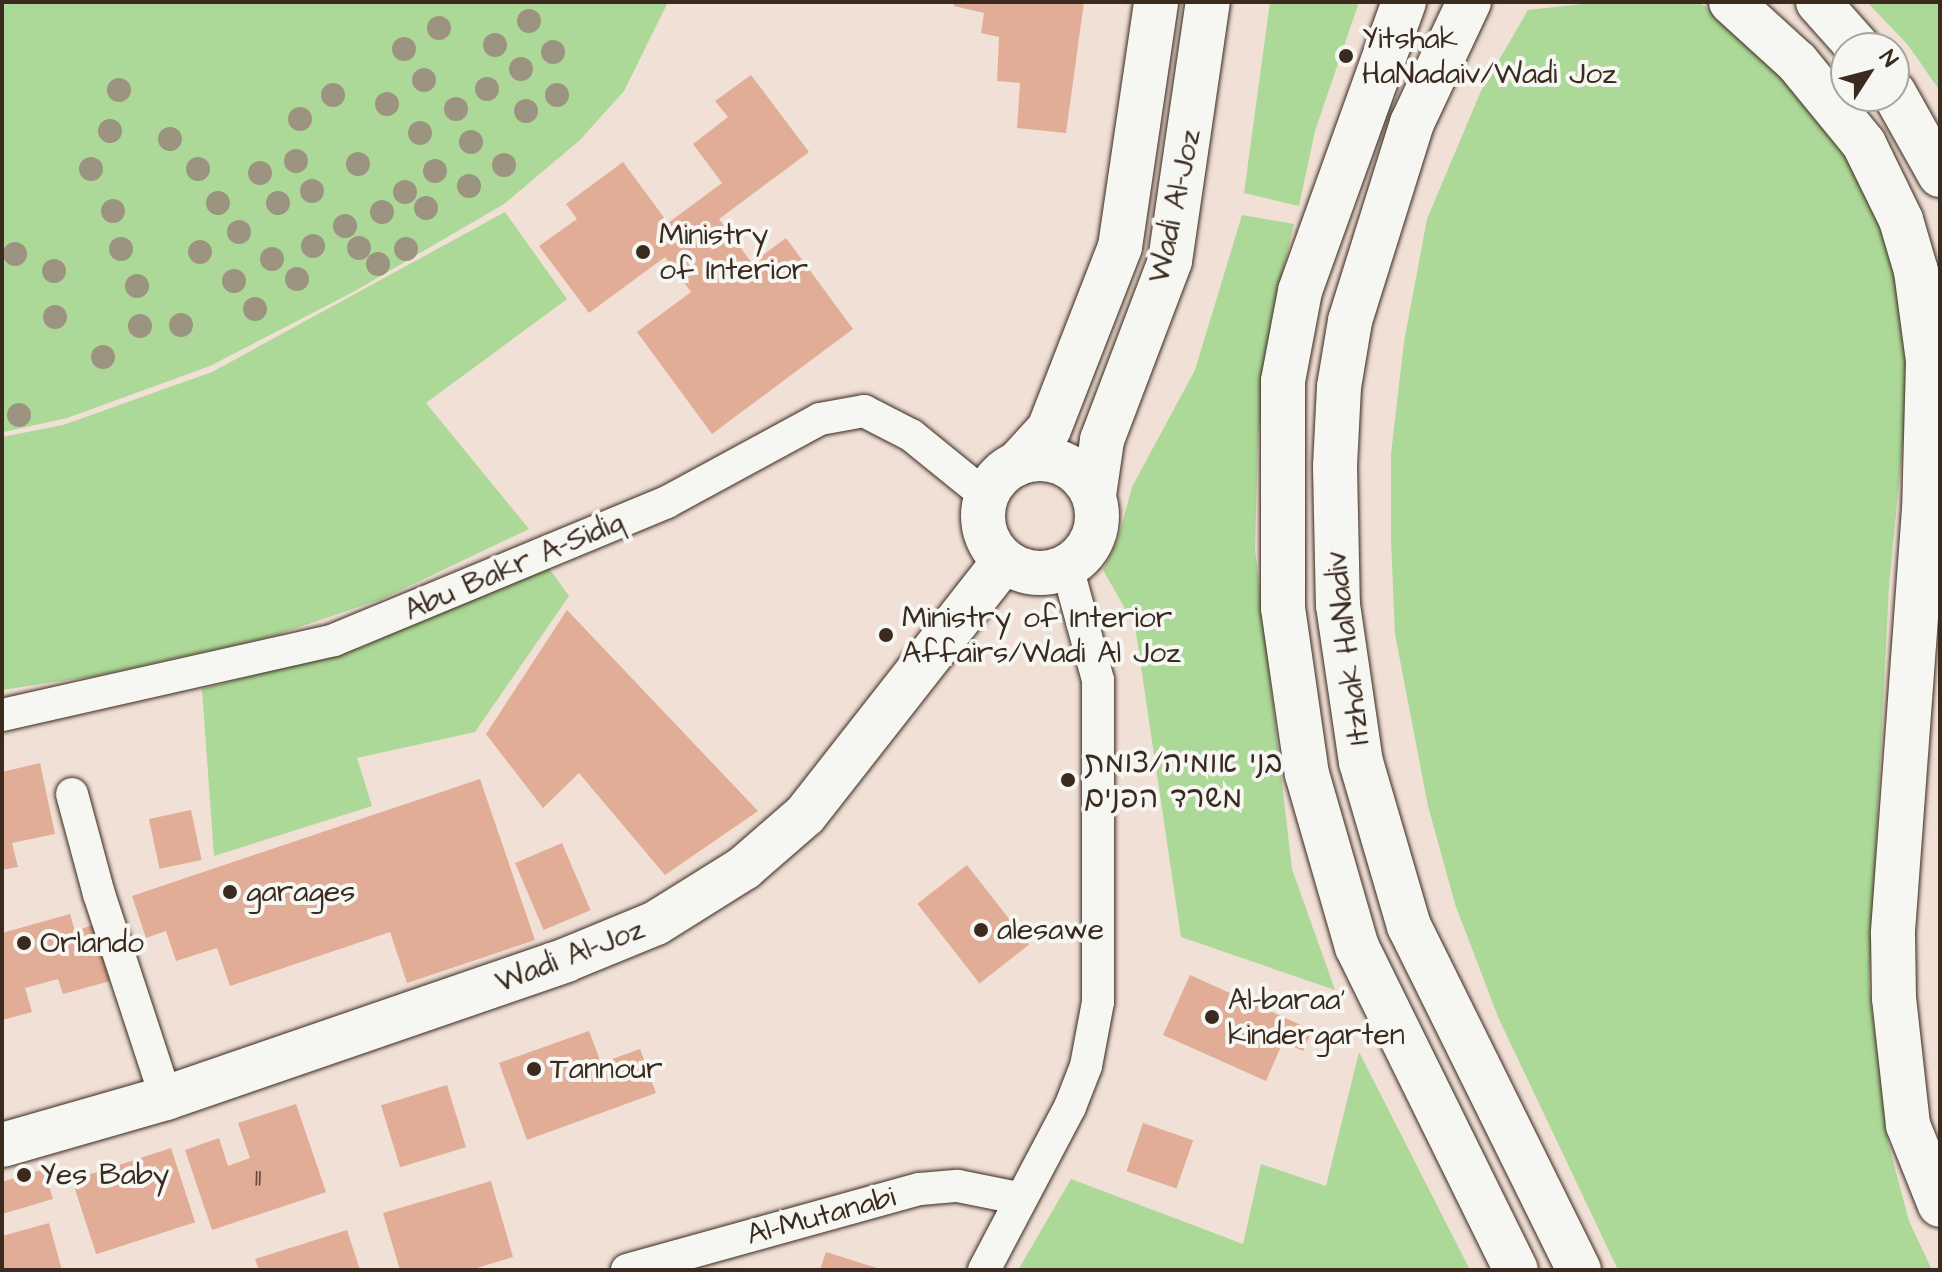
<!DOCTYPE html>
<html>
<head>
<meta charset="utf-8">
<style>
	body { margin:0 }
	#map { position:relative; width:1942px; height:1272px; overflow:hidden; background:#f0e0d6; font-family:"Architects Daughter","Playpen Sans Hebrew",sans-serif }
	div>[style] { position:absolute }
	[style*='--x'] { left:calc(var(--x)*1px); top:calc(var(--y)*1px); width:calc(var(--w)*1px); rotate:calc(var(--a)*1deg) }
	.green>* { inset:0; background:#acd997 }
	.building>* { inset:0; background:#e2ad96; transform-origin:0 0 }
	.roads { filter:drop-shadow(0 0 2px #3b2a1e) drop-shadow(0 0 2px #3b2a1e) }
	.street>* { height:32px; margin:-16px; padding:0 16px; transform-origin:16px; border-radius:16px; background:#f6f6f2 }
	.secondary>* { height:44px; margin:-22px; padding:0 22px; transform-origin:22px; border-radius:22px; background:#f6f6f2 }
	.secondary>.ring { margin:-22px; padding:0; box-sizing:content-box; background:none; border:44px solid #f6f6f2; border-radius:50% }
	.trees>* { width:24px; height:24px; margin:-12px; border-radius:50%; background:#9c9481 }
	.dots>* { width:22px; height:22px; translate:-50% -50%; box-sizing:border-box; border:4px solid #f6f6f2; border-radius:50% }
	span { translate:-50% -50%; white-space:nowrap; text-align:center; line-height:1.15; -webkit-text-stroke:8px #f6f6f2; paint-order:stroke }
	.number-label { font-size:26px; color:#654b3c }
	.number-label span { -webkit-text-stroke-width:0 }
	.poi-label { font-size:30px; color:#3b2a1e }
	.left { translate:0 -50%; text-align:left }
	.street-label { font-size:30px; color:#3b2a1e }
	.frame { position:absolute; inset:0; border:4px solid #3b2a1e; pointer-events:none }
	.north { position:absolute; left:1830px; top:32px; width:80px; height:80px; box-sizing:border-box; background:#f6f6f2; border:2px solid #aba49d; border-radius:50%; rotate:54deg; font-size:22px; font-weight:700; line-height:32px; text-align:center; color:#3b2a1e }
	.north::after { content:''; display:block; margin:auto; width:28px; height:36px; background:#3b2a1e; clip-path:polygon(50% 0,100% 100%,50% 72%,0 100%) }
</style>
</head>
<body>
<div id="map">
	<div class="green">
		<i style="clip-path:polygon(2px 2px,668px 2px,624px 91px,580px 140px,504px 204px,355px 291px,210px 366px,67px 418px,4px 432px)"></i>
		<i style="clip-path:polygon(1270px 2px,1359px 2px,1315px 131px,1299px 206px,1244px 193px)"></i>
		<i style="clip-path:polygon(1600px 2px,1699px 2px,1776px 61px,1820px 109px,1884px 227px,1902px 291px,1911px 361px,1889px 585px,1869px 985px,1888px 1142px,1909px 1221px,1932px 1270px,1618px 1270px,1498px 1017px,1455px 904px,1428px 806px,1395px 634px,1391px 540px,1391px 454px,1404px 342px,1427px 219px,1481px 91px,1528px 10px)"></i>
		<i style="clip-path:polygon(1867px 2px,1940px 2px,1940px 91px,1908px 45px)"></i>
		<i style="clip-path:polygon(505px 212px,567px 299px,426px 403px,529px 529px,382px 599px,270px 637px,95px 676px,2px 690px,2px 437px,63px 425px,212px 372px)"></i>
		<i style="clip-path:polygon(1242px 215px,1294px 224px,1271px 320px,1258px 438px,1255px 549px,1292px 869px,1335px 990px,1181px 937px,1135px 626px,1103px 570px,1118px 540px,1132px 487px,1195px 370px)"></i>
		<i style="clip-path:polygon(543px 560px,569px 596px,475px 732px,357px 758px,372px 806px,214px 856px,202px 689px,362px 647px)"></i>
		<i style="clip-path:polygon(1359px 1052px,1470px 1270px,1018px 1270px,1071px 1179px,1243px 1244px,1261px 1164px,1326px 1186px)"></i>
	</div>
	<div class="building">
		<i style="clip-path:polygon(954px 2px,1084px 2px,1066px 133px,1017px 128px,1020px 83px,997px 81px,999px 37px,981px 33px,984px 13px,954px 6px)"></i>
		<i style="clip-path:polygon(751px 75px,809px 152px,719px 219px,752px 263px,786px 238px,853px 329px,712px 434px,637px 332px,691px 292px,665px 257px,589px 313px,539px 246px,577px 219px,566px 204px,623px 162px,668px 223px,722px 183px,693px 144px,728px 117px,715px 101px)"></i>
		<i style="clip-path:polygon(567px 610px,758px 811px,665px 875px,579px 773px,543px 808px,486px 734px)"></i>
		<i style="clip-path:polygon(40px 763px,55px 834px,12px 843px,18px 867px,2px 870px,2px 772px)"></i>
		<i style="clip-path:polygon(480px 779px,535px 940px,407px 983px,390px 932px,230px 986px,217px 948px,176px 961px,166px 931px,146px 938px,132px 896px)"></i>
		<i style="left:191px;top:810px;width:51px;height:43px;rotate:78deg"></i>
		<i style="left:562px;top:843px;width:73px;height:51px;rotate:67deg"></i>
		<i style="left:967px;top:865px;width:101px;height:63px;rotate:52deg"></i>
		<i style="clip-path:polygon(70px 914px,75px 931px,93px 925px,110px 981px,63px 994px,58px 979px,25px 988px,32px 1012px,2px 1020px,2px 933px)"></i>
		<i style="clip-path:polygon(1190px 975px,1312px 1030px,1303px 1051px,1283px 1042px,1266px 1081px,1163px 1035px)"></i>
		<i style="clip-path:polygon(589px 1031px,601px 1063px,640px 1049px,656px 1093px,527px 1140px,499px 1063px)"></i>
		<i style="left:447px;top:1085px;width:65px;height:69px;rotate:73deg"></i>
		<i style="clip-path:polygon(296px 1104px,326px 1192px,212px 1230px,185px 1150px,219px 1138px,228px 1166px,250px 1158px,238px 1123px)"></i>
		<i style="left:1143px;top:1123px;width:53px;height:51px;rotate:19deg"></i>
		<i style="left:171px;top:1148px;width:78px;height:104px;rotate:72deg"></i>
		<i style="clip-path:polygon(44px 1169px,53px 1199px,2px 1214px,2px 1182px)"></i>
		<i style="clip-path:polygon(491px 1181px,513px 1257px,470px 1270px,400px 1270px,383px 1213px)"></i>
		<i style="clip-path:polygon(49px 1223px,62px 1270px,2px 1270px,2px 1236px)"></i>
		<i style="clip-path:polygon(347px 1230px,360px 1270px,259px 1270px,255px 1259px)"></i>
		<i style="clip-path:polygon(826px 1252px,880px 1269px,880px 1270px,820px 1270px)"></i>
	</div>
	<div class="roads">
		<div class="street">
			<i style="--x:2;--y:715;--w:340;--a:-12.7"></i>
			<i style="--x:334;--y:640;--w:360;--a:-22.5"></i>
			<i style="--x:667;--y:502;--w:174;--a:-28.5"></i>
			<i style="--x:820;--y:419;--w:45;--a:-10.3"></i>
			<i style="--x:864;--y:411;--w:53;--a:27.1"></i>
			<i style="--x:911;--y:435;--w:97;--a:39.1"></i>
			<i style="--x:72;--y:794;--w:104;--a:74.9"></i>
			<i style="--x:99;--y:894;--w:215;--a:71.8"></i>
			<i style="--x:627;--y:1270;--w:304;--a:-15.5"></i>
			<i style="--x:920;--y:1189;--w:38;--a:-5"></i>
			<i style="--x:958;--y:1186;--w:61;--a:11.3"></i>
			<i style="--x:984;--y:1270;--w:184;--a:-62.2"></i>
			<i style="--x:1070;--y:1107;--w:44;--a:-68.7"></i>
			<i style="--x:1086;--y:1066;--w:65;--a:-79.4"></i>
			<i style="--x:1098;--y:1002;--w:322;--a:-90"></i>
			<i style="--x:1098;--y:680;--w:117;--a:-105.3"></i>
		</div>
		<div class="secondary">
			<i style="--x:1404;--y:2;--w:307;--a:109.8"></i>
			<i style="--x:1300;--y:291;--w:92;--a:100.7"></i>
			<i style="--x:1283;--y:381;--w:227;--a:90"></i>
			<i style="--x:1283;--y:608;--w:168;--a:81.8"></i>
			<i style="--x:1307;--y:774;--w:180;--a:73.9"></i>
			<i style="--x:1357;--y:947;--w:360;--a:63.8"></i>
			<i style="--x:1469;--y:2;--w:134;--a:115.2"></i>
			<i style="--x:1412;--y:123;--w:207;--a:107.4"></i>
			<i style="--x:1350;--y:321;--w:67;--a:99.5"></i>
			<i style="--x:1339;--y:387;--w:79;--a:92.9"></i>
			<i style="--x:1335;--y:466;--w:139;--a:88.8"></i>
			<i style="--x:1338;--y:605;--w:159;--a:81.7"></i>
			<i style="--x:1361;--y:762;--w:171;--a:73.7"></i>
			<i style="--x:1409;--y:926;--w:384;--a:63.7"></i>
			<i style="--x:1731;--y:2;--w:89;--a:42.3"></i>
			<i style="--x:1797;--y:62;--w:106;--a:50.7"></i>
			<i style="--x:1864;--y:144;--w:85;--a:64"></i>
			<i style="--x:1901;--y:220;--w:53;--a:73.6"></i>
			<i style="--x:1916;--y:271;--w:91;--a:82.4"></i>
			<i style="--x:1928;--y:361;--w:148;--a:91.5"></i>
			<i style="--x:1924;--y:509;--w:426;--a:94.2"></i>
			<i style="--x:1893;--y:934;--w:64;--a:89.1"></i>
			<i style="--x:1894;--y:998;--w:128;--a:83.7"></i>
			<i style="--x:1908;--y:1125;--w:86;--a:68.2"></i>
			<i style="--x:1818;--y:2;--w:62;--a:48.3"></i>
			<i style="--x:1894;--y:93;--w:94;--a:60.7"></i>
			<i class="ring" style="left:983px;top:459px;width:70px;height:70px"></i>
			<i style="--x:1017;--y:464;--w:47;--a:-47.6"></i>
			<i style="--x:1049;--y:429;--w:195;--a:-68.7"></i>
			<i style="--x:1120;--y:247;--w:248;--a:-81.6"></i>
			<i style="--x:1094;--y:495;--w:56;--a:-81.7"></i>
			<i style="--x:1102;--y:440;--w:191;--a:-69.2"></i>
			<i style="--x:1170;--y:261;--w:262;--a:-81.7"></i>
			<i style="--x:2;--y:1145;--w:171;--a:-16"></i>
			<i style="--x:166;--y:1098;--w:423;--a:-19"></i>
			<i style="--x:566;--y:960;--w:97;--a:-22.3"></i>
			<i style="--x:656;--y:923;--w:104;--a:-32"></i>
			<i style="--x:744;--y:868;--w:81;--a:-41"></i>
			<i style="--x:805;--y:815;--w:323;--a:-51.9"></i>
		</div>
	</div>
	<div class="trees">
		<i style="left:529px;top:21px"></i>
		<i style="left:439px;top:28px"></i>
		<i style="left:495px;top:45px"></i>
		<i style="left:404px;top:49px"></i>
		<i style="left:553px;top:52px"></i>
		<i style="left:521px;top:69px"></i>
		<i style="left:424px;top:80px"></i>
		<i style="left:487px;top:89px"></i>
		<i style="left:119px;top:90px"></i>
		<i style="left:333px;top:95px"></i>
		<i style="left:557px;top:95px"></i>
		<i style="left:387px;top:104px"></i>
		<i style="left:456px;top:109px"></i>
		<i style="left:526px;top:111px"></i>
		<i style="left:300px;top:119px"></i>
		<i style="left:110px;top:131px"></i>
		<i style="left:420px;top:133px"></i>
		<i style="left:170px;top:139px"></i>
		<i style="left:471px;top:142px"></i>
		<i style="left:296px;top:161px"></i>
		<i style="left:358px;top:164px"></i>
		<i style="left:504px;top:165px"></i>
		<i style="left:91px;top:169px"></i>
		<i style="left:198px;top:169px"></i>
		<i style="left:435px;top:171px"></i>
		<i style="left:260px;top:173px"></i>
		<i style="left:469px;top:186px"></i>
		<i style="left:312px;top:191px"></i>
		<i style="left:405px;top:192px"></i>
		<i style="left:218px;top:203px"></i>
		<i style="left:278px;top:203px"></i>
		<i style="left:426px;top:208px"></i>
		<i style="left:113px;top:211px"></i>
		<i style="left:382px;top:212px"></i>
		<i style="left:345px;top:226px"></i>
		<i style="left:239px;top:232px"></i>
		<i style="left:313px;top:246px"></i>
		<i style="left:359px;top:248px"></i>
		<i style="left:121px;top:249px"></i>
		<i style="left:406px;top:249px"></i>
		<i style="left:200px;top:252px"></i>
		<i style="left:15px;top:254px"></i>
		<i style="left:272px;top:259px"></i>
		<i style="left:378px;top:264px"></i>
		<i style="left:54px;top:271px"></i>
		<i style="left:297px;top:279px"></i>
		<i style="left:234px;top:281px"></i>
		<i style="left:137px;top:286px"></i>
		<i style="left:255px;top:309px"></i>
		<i style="left:55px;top:317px"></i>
		<i style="left:181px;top:325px"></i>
		<i style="left:140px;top:326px"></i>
		<i style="left:103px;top:357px"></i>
		<i style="left:19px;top:415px"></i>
	</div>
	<div class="dots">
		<i style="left:1346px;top:56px;background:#3b2a1e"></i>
		<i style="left:643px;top:252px;background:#3b2a1e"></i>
		<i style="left:886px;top:635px;background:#3b2a1e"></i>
		<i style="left:1068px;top:780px;background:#3b2a1e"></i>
		<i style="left:230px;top:892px;background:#3b2a1e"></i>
		<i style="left:981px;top:930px;background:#3b2a1e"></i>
		<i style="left:24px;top:943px;background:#3b2a1e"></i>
		<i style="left:1212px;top:1017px;background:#3b2a1e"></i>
		<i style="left:534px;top:1069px;background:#3b2a1e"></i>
		<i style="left:24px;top:1175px;background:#3b2a1e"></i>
	</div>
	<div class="number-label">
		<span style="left:258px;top:1179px">11</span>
	</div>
	<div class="poi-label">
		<span class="left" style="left:1362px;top:56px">Yitshak<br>HaNadaiv/Wadi Joz</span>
		<span class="left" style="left:659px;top:252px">Ministry<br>of Interior</span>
		<span class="left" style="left:902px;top:635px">Ministry of Interior<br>Affairs/Wadi Al Joz</span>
		<span class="left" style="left:1084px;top:780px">בני אומיה/צומת<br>משרד הפנים</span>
		<span class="left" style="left:246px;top:892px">garages</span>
		<span class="left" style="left:997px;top:930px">alesawe</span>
		<span class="left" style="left:40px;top:943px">Orlando</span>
		<span class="left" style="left:1228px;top:1017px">Al-baraa'<br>kindergarten</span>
		<span class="left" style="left:550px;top:1069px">Tannour</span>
		<span class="left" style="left:40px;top:1175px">Yes Baby</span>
	</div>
	<div class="street-label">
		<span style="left:1175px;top:206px;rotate:-78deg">Wadi Al-Joz</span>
		<span style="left:514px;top:566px;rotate:-23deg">Abu Bakr A-Sidiq</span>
		<span style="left:1348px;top:648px;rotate:-97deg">Itzhak HaNadiv</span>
		<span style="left:570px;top:956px;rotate:-21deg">Wadi Al-Joz</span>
		<span style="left:821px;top:1216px;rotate:-15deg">Al-Mutanabi</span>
	</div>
	<div class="frame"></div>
	<div class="north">N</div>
</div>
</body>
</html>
